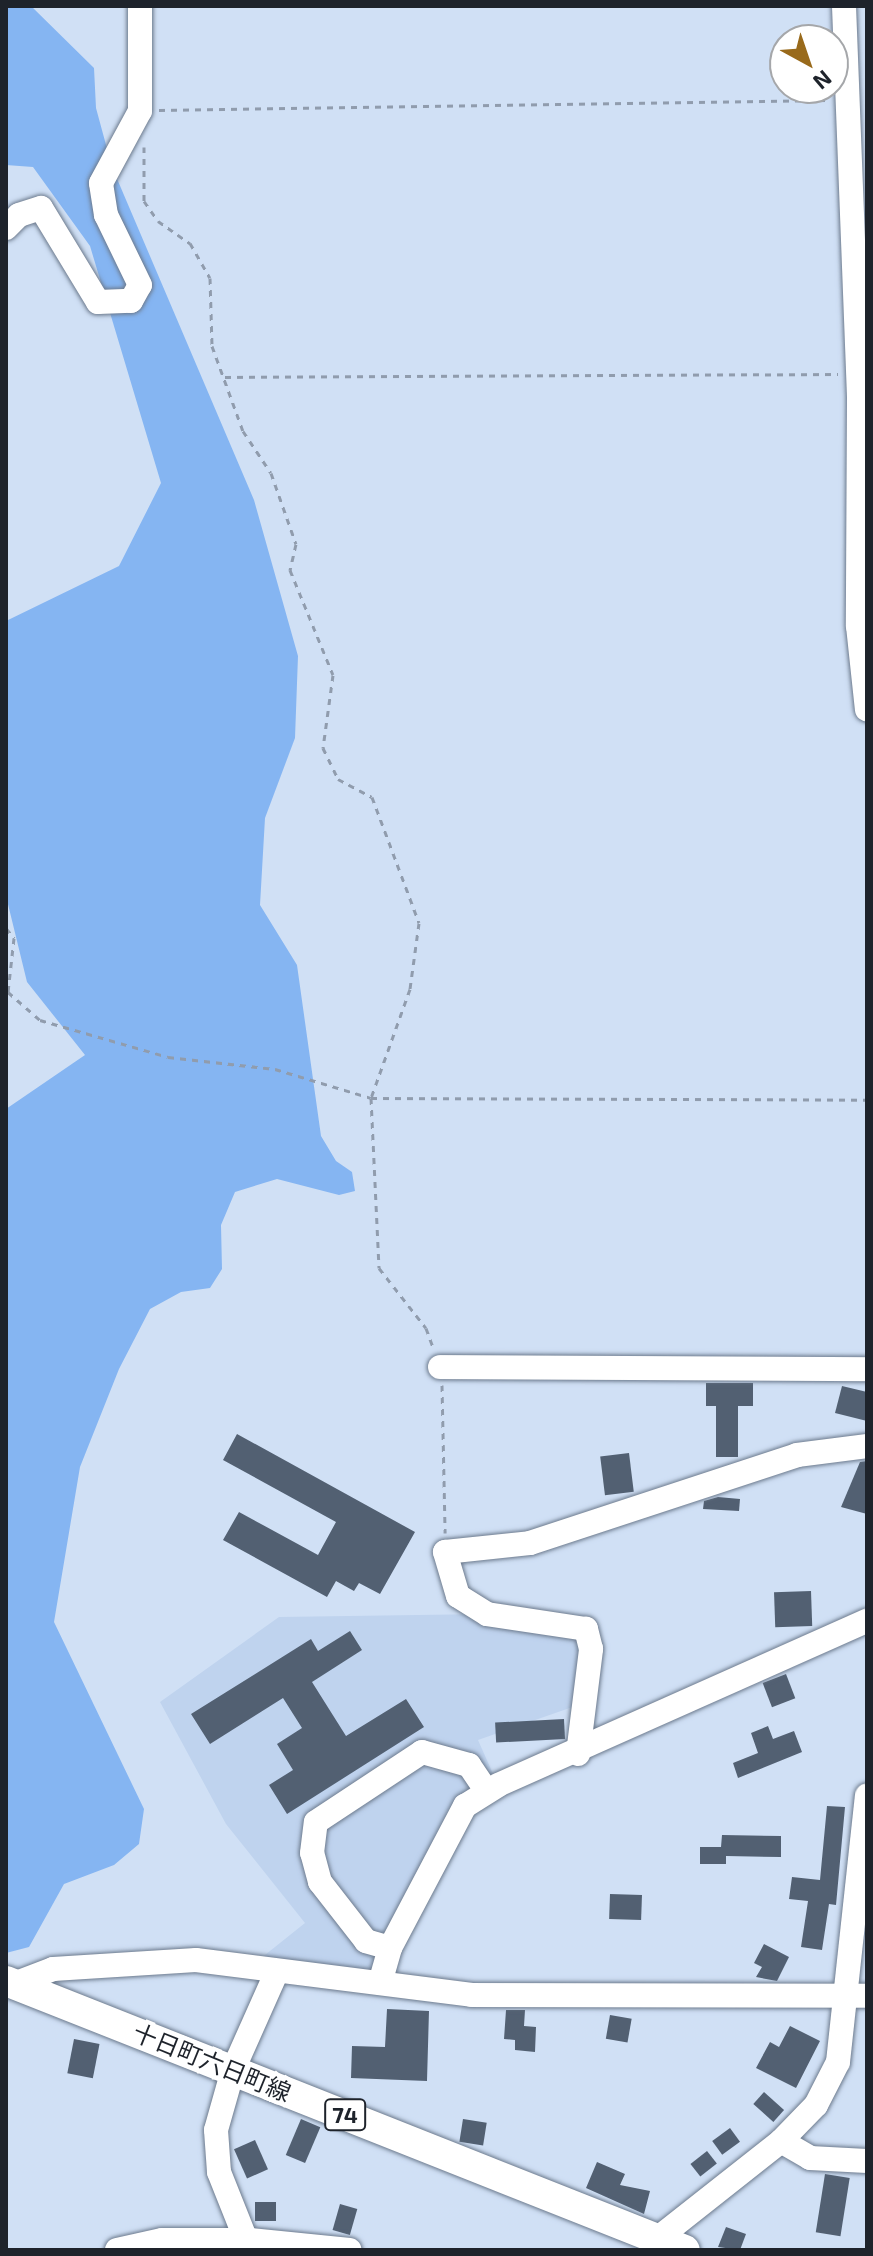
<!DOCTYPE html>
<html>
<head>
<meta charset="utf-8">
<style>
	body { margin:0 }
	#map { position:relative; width:873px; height:2256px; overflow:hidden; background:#d0e0f5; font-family:"Exo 2","Noto Sans JP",sans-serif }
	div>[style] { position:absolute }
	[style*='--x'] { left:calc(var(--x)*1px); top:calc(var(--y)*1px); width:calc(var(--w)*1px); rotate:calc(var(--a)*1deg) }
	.built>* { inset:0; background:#bfd3ee }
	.green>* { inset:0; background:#85b5f2 }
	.building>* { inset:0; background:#526072; transform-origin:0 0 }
	.path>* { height:3px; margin-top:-1.5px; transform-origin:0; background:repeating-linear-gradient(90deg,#909cad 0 6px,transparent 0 12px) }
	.roads { filter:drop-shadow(0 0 2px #6c7a8d) drop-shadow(0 0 2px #6c7a8d) }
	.minor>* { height:24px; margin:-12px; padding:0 12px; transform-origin:12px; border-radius:12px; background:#fff }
	.major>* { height:30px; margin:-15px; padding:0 15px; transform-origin:15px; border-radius:15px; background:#fff }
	span { translate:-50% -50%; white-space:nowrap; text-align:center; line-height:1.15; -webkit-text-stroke:8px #fff; paint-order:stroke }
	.shield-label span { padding:2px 6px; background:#fff; border:2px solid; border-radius:6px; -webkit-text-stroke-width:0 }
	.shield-label { font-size:22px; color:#1e232b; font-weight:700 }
	.street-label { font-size:24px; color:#1e232b }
	.frame { position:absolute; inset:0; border:8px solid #1e232b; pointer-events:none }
	.north { position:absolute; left:769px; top:24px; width:80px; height:80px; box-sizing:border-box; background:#fff; border:2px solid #a5a7aa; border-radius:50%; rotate:140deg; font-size:22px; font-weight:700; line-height:32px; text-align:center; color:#1e232b }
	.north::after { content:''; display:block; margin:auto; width:28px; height:36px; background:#996a1b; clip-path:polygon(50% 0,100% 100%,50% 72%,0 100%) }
</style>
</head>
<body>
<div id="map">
	<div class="built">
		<i style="clip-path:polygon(487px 1614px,586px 1629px,584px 1703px,478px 1740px,498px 1785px,465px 1806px,380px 1983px,250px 1967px,305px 1923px,226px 1824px,160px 1702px,279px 1617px)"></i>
	</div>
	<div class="green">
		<i style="clip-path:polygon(6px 6px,31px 6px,94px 68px,96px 108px,112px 167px,254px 500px,298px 656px,295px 738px,265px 818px,260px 905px,297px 965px,321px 1136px,336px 1161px,352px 1172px,355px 1191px,339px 1195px,277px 1179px,235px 1192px,221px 1225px,222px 1269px,210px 1288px,181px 1292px,150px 1309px,119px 1369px,80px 1467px,54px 1622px,144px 1809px,139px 1844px,114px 1865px,64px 1884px,29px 1947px,6px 1953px,6px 1109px,85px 1055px,27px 982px,6px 896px,6px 621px,119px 566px,161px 483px,90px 246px,33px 167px,6px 165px)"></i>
	</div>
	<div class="building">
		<i style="clip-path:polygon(706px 1383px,753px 1383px,753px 1406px,738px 1406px,738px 1457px,716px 1457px,716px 1406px,706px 1406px)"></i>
		<i style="clip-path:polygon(842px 1386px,867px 1392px,867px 1421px,835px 1413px)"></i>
		<i style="clip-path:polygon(237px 1434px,415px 1532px,380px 1594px,359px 1583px,354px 1591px,336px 1581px,327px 1597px,223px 1540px,239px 1512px,318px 1555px,336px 1522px,223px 1460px)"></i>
		<i style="left:629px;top:1453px;width:39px;height:29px;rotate:83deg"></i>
		<i style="clip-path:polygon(867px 1461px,867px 1514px,841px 1507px,860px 1462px)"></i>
		<i style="clip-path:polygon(718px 1497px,740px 1499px,739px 1511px,703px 1509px,704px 1501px)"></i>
		<i style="left:811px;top:1591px;width:35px;height:37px;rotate:88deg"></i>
		<i style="clip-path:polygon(350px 1631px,362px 1650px,312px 1682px,346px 1736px,406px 1699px,424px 1727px,287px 1814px,269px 1785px,293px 1770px,277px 1744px,302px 1728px,283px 1698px,210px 1744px,191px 1714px,311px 1639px,318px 1651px)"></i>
		<i style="left:786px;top:1674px;width:26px;height:25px;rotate:69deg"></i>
		<i style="left:564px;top:1719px;width:20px;height:69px;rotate:87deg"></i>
		<i style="clip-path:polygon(768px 1726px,773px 1739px,794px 1731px,802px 1752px,738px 1778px,733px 1763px,758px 1753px,751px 1733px)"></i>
		<i style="clip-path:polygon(827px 1806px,845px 1807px,836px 1905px,829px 1904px,822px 1950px,801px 1947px,808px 1901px,789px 1899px,792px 1877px,820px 1880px)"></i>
		<i style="clip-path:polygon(722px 1835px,781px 1836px,781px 1857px,726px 1856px,726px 1864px,700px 1864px,700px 1847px,721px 1847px)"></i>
		<i style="left:610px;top:1894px;width:32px;height:25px;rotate:2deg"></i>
		<i style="clip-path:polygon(764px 1944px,789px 1957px,777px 1981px,756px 1977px,762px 1967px,754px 1963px)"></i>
		<i style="clip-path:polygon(387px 2009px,429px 2011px,427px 2081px,351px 2078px,352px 2046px,385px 2047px)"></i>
		<i style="clip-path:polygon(506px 2010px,525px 2010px,524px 2026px,536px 2027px,535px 2052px,515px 2050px,515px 2040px,504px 2039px)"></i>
		<i style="left:610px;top:2015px;width:22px;height:24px;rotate:10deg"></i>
		<i style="clip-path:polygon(790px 2026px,820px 2041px,796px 2088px,756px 2068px,770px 2042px,779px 2047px)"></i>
		<i style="left:74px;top:2039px;width:26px;height:35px;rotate:11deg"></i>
		<i style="left:764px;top:2092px;width:27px;height:16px;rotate:42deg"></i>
		<i style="left:301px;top:2119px;width:21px;height:39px;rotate:23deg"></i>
		<i style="left:463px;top:2119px;width:24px;height:23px;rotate:9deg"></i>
		<i style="left:730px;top:2128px;width:17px;height:22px;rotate:54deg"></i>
		<i style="left:255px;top:2140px;width:32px;height:23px;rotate:66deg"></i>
		<i style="left:707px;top:2151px;width:16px;height:21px;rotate:52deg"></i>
		<i style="clip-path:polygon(597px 2162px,625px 2174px,620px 2185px,650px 2191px,644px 2214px,586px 2188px)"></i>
		<i style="left:825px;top:2174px;width:25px;height:59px;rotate:9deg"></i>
		<i style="left:255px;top:2202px;width:21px;height:19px"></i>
		<i style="left:340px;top:2204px;width:18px;height:27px;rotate:16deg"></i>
		<i style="clip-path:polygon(726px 2227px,746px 2234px,740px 2250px,718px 2247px)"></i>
	</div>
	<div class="path">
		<i style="--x:159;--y:110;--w:669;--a:-0.86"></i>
		<i style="--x:144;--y:147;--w:54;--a:90"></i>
		<i style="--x:144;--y:201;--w:24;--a:55"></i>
		<i style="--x:158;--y:221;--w:39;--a:35"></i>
		<i style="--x:190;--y:243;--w:40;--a:60.3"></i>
		<i style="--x:210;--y:278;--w:68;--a:88.3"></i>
		<i style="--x:212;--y:346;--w:90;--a:70"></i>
		<i style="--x:243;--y:431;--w:50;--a:56.3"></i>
		<i style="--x:271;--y:473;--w:75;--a:70.6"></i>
		<i style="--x:296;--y:544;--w:27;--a:103"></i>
		<i style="--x:290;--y:570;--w:113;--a:67.7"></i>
		<i style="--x:333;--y:675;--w:74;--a:97.8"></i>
		<i style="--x:323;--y:748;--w:34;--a:64"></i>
		<i style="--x:338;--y:779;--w:38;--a:28"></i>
		<i style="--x:372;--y:797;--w:134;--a:69.5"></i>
		<i style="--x:419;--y:923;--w:67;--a:97.8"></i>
		<i style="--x:410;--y:989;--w:116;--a:109.7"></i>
		<i style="--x:371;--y:1098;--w:170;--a:87.3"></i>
		<i style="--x:379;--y:1268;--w:76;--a:51.9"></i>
		<i style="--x:426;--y:1328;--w:20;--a:70"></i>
		<i style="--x:225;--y:377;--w:613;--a:-0.28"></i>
		<i style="--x:6;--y:928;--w:13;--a:51"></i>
		<i style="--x:14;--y:938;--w:54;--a:96.3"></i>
		<i style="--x:8;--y:992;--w:43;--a:41.2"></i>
		<i style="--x:40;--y:1020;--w:133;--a:16.1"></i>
		<i style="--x:168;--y:1057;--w:108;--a:6.4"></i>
		<i style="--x:275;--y:1069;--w:100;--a:16.8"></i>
		<i style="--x:371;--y:1098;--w:496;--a:0.2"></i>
		<i style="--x:442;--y:1385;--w:148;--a:88.8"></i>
	</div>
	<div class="roads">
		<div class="minor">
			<i style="--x:844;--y:6;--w:393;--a:87.8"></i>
			<i style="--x:859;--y:399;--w:227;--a:90.3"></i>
			<i style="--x:858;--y:626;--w:84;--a:83.9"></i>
			<i style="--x:6;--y:228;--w:18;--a:-45"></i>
			<i style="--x:19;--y:215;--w:23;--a:-18"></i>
			<i style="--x:41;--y:208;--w:110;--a:58.8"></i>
			<i style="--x:98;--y:302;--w:33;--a:-2"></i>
			<i style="--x:131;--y:301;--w:18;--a:-61"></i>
			<i style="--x:140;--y:285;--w:78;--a:-115.9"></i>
			<i style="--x:106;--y:215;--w:32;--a:-99"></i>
			<i style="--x:101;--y:183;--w:82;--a:-61.6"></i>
			<i style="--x:140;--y:111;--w:105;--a:-90"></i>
			<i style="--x:440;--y:1367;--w:427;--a:0.3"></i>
			<i style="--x:578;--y:1754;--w:106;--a:-82.9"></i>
			<i style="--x:591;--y:1649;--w:21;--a:-104"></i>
			<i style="--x:586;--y:1629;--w:100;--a:-171.4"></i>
			<i style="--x:487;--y:1614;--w:34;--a:-148"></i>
			<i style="--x:458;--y:1596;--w:46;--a:-106.5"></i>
			<i style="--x:445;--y:1552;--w:85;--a:-6"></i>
			<i style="--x:530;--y:1543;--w:281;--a:-18.2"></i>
			<i style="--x:797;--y:1455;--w:71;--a:-7.3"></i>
			<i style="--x:390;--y:1948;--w:25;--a:-164"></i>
			<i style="--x:366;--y:1941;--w:75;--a:-127.9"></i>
			<i style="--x:320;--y:1882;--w:30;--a:-105"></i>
			<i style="--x:312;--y:1853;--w:31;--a:-83"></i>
			<i style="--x:316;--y:1822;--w:127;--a:-33.4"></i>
			<i style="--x:422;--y:1752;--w:49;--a:15.5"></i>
			<i style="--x:469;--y:1765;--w:32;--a:56"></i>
			<i style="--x:380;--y:1983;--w:36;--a:-74"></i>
			<i style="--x:390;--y:1948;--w:161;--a:-62.2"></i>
			<i style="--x:465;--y:1806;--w:39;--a:-32"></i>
			<i style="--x:498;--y:1785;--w:404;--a:-24"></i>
			<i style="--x:14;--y:1984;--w:42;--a:-21"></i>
			<i style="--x:53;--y:1969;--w:143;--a:-3.6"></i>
			<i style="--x:196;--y:1960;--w:278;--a:7.2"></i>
			<i style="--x:472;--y:1995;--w:395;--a:0.1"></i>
			<i style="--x:781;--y:2141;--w:34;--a:30"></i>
			<i style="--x:810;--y:2158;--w:57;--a:3"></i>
			<i style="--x:657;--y:2239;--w:158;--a:-38.3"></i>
			<i style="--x:781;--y:2141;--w:50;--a:-45.8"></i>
			<i style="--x:816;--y:2105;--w:48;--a:-62.9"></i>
			<i style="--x:838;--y:2062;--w:268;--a:-83.8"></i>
			<i style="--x:117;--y:2250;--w:46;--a:-12.5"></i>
			<i style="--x:162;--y:2240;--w:88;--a:0"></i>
			<i style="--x:250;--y:2240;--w:100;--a:5.7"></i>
			<i style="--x:250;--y:2250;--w:84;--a:-111.7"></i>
			<i style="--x:219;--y:2172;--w:42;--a:-94.1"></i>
			<i style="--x:216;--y:2130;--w:62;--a:-74.2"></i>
			<i style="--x:233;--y:2070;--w:108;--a:-66"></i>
		</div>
		<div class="major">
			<i style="--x:6;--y:1981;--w:730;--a:21.61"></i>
		</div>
	</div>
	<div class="shield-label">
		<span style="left:345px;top:2115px">74</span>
	</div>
	<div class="street-label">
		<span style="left:212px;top:2062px;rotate:22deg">十日町六日町線</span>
	</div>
	<div class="frame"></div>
	<div class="north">N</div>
</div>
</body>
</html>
